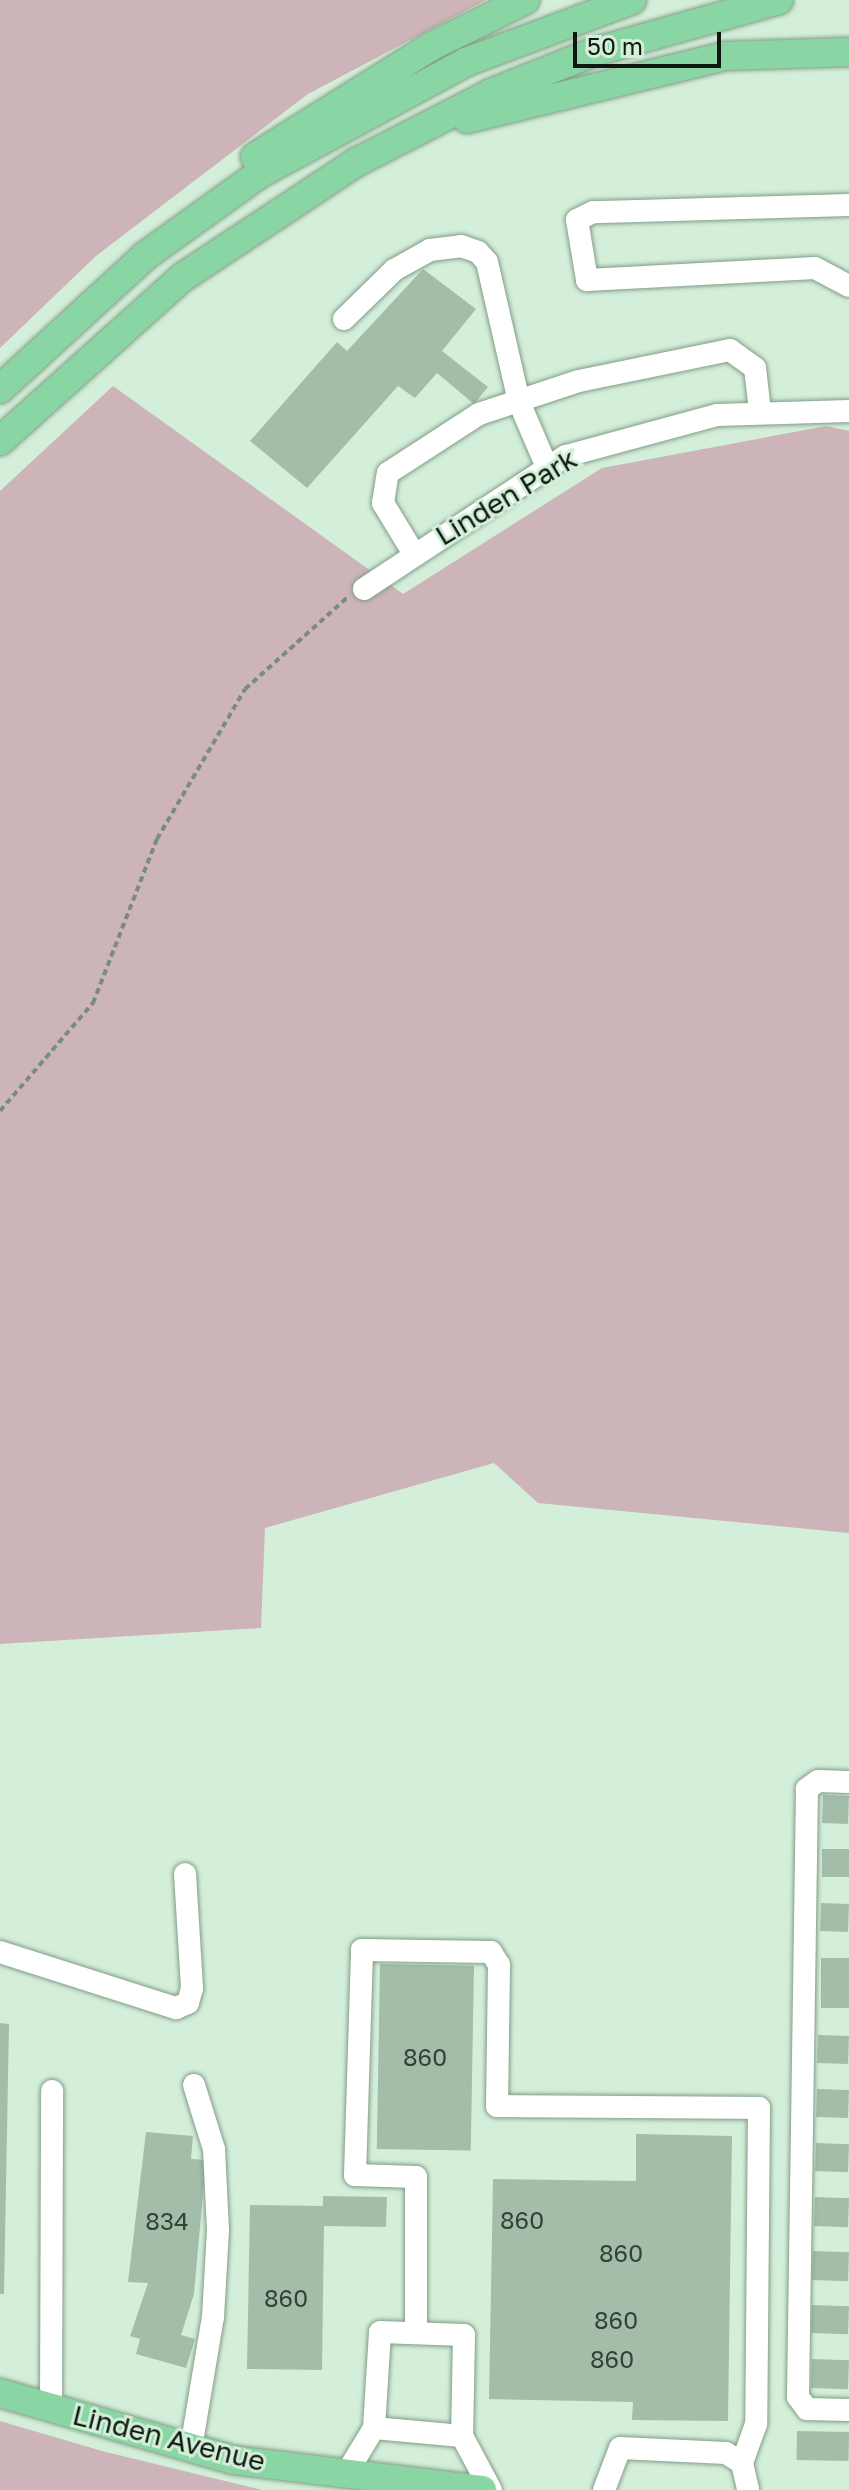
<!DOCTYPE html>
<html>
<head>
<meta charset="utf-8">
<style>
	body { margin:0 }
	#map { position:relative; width:849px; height:2490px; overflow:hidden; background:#d4efd9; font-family:"Golos Text",sans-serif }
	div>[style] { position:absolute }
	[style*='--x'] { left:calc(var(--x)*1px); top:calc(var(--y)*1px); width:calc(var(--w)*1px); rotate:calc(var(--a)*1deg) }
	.green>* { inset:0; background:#cdb4b8 }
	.building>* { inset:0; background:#a3bda8; transform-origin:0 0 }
	.path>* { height:4px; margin-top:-2px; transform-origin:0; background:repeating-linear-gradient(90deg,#798d7d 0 6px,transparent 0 10px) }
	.roads { filter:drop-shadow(0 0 2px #829c87) drop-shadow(0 0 2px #829c87) }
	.minor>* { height:22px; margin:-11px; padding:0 11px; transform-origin:11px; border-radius:11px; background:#fff }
	.major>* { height:28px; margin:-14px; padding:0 14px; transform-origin:14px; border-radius:14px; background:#89d6a4 }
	span { translate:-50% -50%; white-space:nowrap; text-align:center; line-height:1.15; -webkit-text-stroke:6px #d4efd9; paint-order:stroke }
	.number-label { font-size:24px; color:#334136 }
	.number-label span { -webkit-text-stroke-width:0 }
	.street-label { font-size:28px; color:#0e1810 }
	.scale { position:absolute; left:573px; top:32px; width:148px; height:36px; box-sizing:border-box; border:4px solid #0e1810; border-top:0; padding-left:10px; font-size:24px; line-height:28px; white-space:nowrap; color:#0e1810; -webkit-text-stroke:6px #d4efd9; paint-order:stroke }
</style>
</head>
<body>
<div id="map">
	<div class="green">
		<i style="clip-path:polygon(0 0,486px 0,308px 94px,96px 256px,0 348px)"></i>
		<i style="clip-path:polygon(113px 386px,403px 594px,602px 468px,826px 426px,849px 431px,849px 1533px,538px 1503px,494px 1463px,265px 1528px,261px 1628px,0 1644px,0 491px)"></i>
		<i style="clip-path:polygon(0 2421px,102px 2451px,262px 2490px,0 2490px)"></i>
	</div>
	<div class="building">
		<i style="clip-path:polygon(423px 269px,476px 309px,442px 351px,488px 387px,474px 404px,437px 373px,415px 398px,398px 386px,307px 488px,250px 441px,337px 342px,347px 351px)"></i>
		<i style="left:823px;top:1795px;width:26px;height:28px;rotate:2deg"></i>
		<i style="left:822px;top:1849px;width:27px;height:28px"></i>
		<i style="left:821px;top:1903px;width:28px;height:28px;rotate:2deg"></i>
		<i style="left:821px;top:1958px;width:28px;height:50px"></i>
		<i style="left:380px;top:1964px;width:94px;height:185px;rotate:1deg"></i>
		<i style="clip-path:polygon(0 2023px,9px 2024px,4px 2294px,0 2294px)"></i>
		<i style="left:818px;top:2035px;width:31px;height:28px;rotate:2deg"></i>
		<i style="left:817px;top:2089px;width:32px;height:28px;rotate:2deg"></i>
		<i style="clip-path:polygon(146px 2132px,193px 2136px,191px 2159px,206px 2160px,194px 2294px,181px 2335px,195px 2339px,186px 2368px,136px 2354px,140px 2339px,130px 2336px,148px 2283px,128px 2282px)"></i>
		<i style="clip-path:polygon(636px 2134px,732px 2136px,728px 2421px,632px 2420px,633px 2402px,489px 2399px,493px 2179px,636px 2181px)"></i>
		<i style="left:816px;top:2143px;width:33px;height:28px;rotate:2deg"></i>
		<i style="clip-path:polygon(323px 2196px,387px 2197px,386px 2227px,324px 2226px,322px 2370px,247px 2369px,250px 2205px,323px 2206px)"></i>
		<i style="left:815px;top:2197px;width:34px;height:29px;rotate:2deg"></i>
		<i style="left:813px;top:2251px;width:36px;height:29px;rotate:2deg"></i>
		<i style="left:812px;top:2305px;width:37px;height:28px;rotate:2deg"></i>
		<i style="left:812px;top:2359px;width:37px;height:29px;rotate:2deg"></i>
		<i style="left:797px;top:2431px;width:52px;height:29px;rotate:1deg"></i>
	</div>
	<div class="path">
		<i style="--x:0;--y:1111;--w:143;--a:-49.3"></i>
		<i style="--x:93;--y:1003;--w:176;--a:-68.7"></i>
		<i style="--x:157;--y:839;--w:174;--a:-59.6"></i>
		<i style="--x:245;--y:689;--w:138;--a:-41.8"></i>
	</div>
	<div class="roads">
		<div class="minor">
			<i style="--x:849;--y:205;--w:256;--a:178.4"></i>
			<i style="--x:593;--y:212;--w:18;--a:153"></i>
			<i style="--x:577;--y:220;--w:61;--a:80.5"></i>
			<i style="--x:587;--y:280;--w:228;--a:-3"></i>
			<i style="--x:815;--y:268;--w:38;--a:28"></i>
			<i style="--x:344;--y:319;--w:70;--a:-44.4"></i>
			<i style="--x:394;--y:270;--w:41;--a:-29.1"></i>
			<i style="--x:430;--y:250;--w:31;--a:-7"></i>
			<i style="--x:461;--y:246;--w:18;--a:19"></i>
			<i style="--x:478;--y:252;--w:13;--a:48"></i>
			<i style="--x:487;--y:262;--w:144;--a:77.1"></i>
			<i style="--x:519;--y:402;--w:71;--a:66.7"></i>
			<i style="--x:414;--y:554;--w:60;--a:-121.3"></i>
			<i style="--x:383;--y:503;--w:30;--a:-81"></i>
			<i style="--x:388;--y:473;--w:108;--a:-33"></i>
			<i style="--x:479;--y:414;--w:105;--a:-18.3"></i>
			<i style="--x:579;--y:381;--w:154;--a:-11.6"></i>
			<i style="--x:730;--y:350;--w:31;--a:36"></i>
			<i style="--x:755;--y:368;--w:43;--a:83.4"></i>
			<i style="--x:364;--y:589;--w:242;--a:-33.4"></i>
			<i style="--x:566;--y:456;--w:156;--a:-15.2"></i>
			<i style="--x:717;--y:415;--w:132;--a:-1.7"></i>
			<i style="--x:849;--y:1782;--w:31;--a:-178"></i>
			<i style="--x:818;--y:1781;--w:14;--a:144"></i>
			<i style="--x:807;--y:1789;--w:608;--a:90.85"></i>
			<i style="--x:798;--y:2397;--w:15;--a:53"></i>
			<i style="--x:807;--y:2409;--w:42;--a:1.4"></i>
			<i style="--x:0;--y:1952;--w:185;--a:17.7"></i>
			<i style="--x:176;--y:2008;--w:13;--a:-23"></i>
			<i style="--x:188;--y:2003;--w:16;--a:-75"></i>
			<i style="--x:192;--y:1988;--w:114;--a:-93.5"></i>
			<i style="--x:416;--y:2333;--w:156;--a:-90"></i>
			<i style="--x:416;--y:2177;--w:61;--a:-178.1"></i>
			<i style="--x:355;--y:2175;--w:225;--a:-88.2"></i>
			<i style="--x:362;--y:1950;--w:129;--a:0.9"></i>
			<i style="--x:491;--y:1952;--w:15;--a:58"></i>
			<i style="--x:499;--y:1965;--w:141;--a:90.8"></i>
			<i style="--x:497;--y:2106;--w:262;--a:0.4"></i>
			<i style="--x:759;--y:2108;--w:316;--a:90.5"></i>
			<i style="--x:756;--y:2424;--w:41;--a:109.7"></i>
			<i style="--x:51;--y:2408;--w:317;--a:-89.8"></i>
			<i style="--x:374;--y:2428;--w:88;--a:5.2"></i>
			<i style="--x:191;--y:2448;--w:133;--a:-80.5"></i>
			<i style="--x:213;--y:2317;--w:87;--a:-86.7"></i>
			<i style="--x:218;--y:2230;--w:81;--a:-92.8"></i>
			<i style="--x:214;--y:2149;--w:67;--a:-107.4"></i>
			<i style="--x:346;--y:2474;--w:54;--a:-58.7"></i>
			<i style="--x:374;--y:2428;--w:96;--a:-86.4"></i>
			<i style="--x:380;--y:2332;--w:84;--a:2"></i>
			<i style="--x:464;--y:2335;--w:101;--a:91.1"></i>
			<i style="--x:462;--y:2436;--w:61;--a:61.8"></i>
			<i style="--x:604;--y:2490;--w:45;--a:-69.1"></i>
			<i style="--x:620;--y:2448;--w:106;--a:2.7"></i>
			<i style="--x:726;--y:2453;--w:19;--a:32"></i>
			<i style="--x:742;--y:2463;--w:28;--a:77"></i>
		</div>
		<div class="major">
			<i style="--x:467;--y:119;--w:266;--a:-13.7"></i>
			<i style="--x:725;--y:56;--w:124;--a:-1.8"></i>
			<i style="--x:255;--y:157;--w:209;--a:-32.1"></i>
			<i style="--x:432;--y:46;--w:104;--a:-26.3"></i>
			<i style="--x:0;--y:389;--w:197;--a:-42.5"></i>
			<i style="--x:145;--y:256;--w:140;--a:-35.7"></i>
			<i style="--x:259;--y:174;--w:235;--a:-28.4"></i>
			<i style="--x:466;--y:62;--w:177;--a:-20.5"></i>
			<i style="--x:0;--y:441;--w:246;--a:-41.9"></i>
			<i style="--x:183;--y:277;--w:209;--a:-33.5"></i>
			<i style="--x:357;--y:162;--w:151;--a:-27.2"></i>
			<i style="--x:491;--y:93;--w:111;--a:-21.7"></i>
			<i style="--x:594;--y:52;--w:192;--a:-15.7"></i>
			<i style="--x:0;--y:2393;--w:243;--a:16"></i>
			<i style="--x:234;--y:2460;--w:250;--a:6.9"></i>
		</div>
	</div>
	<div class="number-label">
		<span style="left:425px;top:2057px">860</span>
		<span style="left:522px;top:2220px">860</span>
		<span style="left:167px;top:2221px">834</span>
		<span style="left:621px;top:2253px">860</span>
		<span style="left:286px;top:2298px">860</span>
		<span style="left:616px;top:2320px">860</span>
		<span style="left:612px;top:2359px">860</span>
	</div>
	<div class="street-label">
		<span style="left:506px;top:497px;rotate:-31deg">Linden Park</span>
		<span style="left:169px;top:2438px;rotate:14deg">Linden Avenue</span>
	</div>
	<div class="scale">50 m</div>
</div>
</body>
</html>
